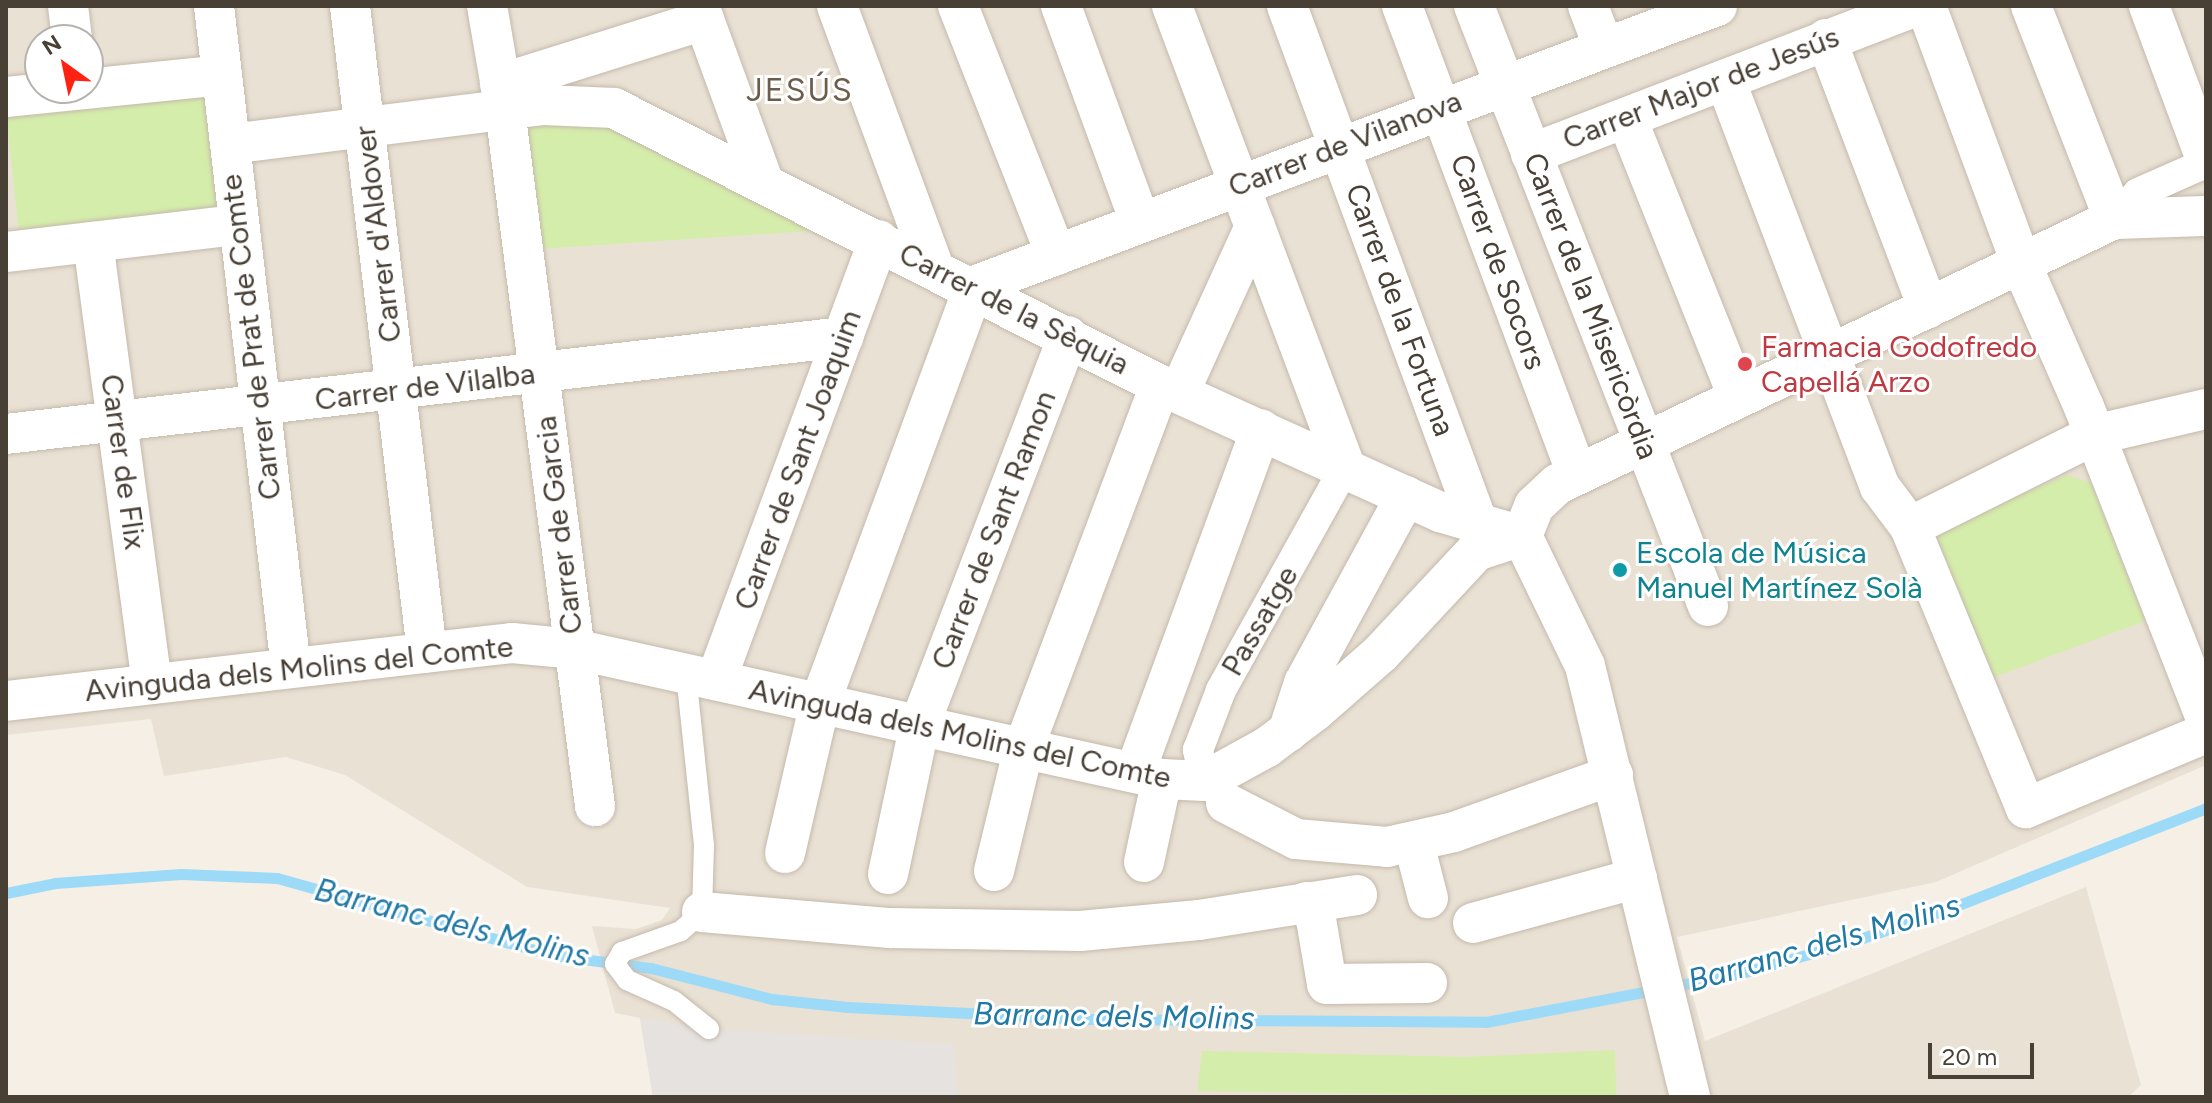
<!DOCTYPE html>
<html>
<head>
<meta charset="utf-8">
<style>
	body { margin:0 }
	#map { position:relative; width:2212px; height:1103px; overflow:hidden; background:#f5efe6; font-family:Figtree,sans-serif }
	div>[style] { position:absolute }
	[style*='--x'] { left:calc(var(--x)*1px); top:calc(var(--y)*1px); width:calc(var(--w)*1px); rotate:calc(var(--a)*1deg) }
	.residential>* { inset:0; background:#e9e1d4 }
	.green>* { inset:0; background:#d5edab; transform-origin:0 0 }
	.parking>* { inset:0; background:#e5e2df }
	.stream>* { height:11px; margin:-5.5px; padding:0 5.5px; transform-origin:5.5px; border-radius:5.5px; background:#9ddaf7 }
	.roads { filter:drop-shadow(0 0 2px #c4b9ab) drop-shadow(0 0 2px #c4b9ab) }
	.service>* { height:20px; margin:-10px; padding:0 10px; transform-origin:10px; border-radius:10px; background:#fff }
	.pedestrian>* { height:30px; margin:-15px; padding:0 15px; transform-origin:15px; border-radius:15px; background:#fff }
	.minor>* { height:40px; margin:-20px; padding:0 20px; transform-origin:20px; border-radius:20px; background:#fff }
	.dots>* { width:22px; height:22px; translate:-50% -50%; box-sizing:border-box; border:4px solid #fff; border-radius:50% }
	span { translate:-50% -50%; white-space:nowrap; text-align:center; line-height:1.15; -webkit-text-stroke:6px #fff; paint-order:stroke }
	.street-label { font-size:30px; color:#483f35 }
	.health-label { font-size:30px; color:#be3a42 }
	.left { translate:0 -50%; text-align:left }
	.culture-label { font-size:30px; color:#0d838f }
	.neighbourhood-label { font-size:32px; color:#6c5c4b; letter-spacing:2px }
	.water-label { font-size:32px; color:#2179a4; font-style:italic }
	.frame { position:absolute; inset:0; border:8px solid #483f35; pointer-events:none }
	.north { position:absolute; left:24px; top:24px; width:80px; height:80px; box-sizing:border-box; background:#fff; border:2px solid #b6b2ae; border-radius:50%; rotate:327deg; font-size:22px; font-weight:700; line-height:32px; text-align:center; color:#483f35 }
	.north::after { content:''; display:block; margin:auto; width:28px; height:36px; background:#ff2213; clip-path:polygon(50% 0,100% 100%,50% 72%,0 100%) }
	.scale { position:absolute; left:1928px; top:1043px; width:106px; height:36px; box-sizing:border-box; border:4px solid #483f35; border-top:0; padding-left:10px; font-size:24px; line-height:28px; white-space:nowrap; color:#483f35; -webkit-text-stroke:6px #fff; paint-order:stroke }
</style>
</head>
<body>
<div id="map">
	<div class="residential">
		<i style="clip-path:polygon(evenodd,6px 6px,2206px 6px,2206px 765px,1936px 882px,1677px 937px,1705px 1041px,2086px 887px,2141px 1085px,2128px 1097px,653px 1097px,640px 1018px,615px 1013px,592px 926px,636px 929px,662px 920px,670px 908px,527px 887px,345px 775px,286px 757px,164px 776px,151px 719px,6px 735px,6px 6px,40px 40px,88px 40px,88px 88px,40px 88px,40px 40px)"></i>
	</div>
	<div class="green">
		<i style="left:205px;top:90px;width:120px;height:200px;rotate:84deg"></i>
		<i style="clip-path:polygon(593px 116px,806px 216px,809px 231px,540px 249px,524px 124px)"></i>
		<i style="clip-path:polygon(2067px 475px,2091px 483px,2145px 621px,1981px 682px,1930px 556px,1943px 528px)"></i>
		<i style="clip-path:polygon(1615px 1050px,1616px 1097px,1197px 1091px,1202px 1051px,1467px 1057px)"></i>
	</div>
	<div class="parking">
		<i style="clip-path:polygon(640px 1018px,709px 1029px,954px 1044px,958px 1097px,653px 1097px)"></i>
	</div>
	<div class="stream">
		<i style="--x:6;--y:893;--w:50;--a:-11.5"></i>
		<i style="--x:55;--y:883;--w:126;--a:-4.1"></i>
		<i style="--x:181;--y:874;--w:96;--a:2.4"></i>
		<i style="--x:277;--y:878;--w:287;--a:15.6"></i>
		<i style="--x:553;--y:955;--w:99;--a:7.6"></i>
		<i style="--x:651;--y:968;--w:125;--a:14.4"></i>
		<i style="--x:772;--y:999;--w:76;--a:6"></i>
		<i style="--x:848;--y:1007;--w:240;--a:2.9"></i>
		<i style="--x:1088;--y:1019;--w:398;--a:0.4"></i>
		<i style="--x:1486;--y:1022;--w:257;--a:-10.8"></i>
		<i style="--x:1738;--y:974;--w:111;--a:-15.7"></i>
		<i style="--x:1845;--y:944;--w:112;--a:-18.8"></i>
		<i style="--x:1951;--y:908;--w:274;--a:-21.4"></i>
	</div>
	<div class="roads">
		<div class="service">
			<i style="--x:686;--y:674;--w:172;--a:84"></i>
			<i style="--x:704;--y:845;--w:67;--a:91.7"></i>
			<i style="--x:702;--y:912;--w:28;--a:138"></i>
			<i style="--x:681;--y:931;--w:63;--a:160.4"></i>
			<i style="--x:622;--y:952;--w:14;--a:120"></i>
			<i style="--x:615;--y:964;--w:20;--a:53"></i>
			<i style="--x:627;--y:980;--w:51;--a:24.1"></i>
			<i style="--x:674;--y:1001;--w:45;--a:38.7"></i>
		</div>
		<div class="pedestrian">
			<i style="--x:2114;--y:219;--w:35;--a:-47"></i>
			<i style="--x:2138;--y:193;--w:74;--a:-23.8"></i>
			<i style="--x:1205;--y:781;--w:32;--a:-103"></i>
			<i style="--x:1198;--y:750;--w:64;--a:-69"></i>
			<i style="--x:1221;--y:690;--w:255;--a:-60.9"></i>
		</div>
		<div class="minor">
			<i style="--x:68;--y:6;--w:34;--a:83"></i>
			<i style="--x:214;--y:6;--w:666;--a:83.37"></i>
			<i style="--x:350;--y:6;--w:651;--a:83.2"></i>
			<i style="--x:487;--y:6;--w:106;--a:80.2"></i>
			<i style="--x:505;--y:110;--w:702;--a:82.63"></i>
			<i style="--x:699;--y:6;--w:186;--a:69.9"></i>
			<i style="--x:837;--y:6;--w:277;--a:69.7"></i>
			<i style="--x:958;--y:6;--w:268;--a:68.5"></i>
			<i style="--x:1061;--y:6;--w:230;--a:69.9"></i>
			<i style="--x:1172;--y:6;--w:492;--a:69.4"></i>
			<i style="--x:1287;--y:6;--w:552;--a:69.76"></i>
			<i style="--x:1402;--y:6;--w:500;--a:69.5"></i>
			<i style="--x:1474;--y:6;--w:644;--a:68.69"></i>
			<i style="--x:1588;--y:6;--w:45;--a:69.1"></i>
			<i style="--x:1926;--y:6;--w:277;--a:69.7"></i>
			<i style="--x:2022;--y:266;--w:154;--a:66.3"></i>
			<i style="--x:2084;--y:407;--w:334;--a:68.6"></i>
			<i style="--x:2031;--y:6;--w:229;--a:68.7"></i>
			<i style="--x:2149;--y:6;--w:163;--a:69.6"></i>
			<i style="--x:1826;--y:39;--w:288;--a:69.2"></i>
			<i style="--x:1726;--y:82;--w:433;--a:69.2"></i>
			<i style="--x:1880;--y:487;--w:50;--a:53.1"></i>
			<i style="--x:1910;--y:527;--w:304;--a:67.6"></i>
			<i style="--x:2026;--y:808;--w:195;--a:-22.6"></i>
			<i style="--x:500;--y:84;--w:214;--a:-17.4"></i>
			<i style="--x:6;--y:97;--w:217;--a:-5.8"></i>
			<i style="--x:1627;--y:119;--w:298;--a:68.2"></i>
			<i style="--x:230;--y:144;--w:316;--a:-7.1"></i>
			<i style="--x:544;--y:105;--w:70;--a:2.5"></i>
			<i style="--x:614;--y:108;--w:612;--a:26.9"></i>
			<i style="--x:1160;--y:385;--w:307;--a:24.4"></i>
			<i style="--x:1440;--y:512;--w:85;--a:16.3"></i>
			<i style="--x:1531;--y:154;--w:412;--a:-21"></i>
			<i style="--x:93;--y:242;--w:445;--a:82.4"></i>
			<i style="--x:6;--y:252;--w:232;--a:-6.7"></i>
			<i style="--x:1179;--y:393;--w:183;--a:-65.5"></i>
			<i style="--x:6;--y:434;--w:843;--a:-6.61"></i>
			<i style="--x:1910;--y:527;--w:206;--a:-26.6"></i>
			<i style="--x:2094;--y:435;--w:115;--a:-13.1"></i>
			<i style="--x:1522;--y:536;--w:144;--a:64.1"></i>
			<i style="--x:1585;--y:666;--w:444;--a:76.3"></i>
			<i style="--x:716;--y:680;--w:469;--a:-69.7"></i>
			<i style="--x:6;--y:701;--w:509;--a:-6.54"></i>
			<i style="--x:512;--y:643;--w:62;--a:5.5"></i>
			<i style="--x:574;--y:649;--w:602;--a:12.47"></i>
			<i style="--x:1162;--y:779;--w:43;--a:2.7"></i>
			<i style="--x:1205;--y:781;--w:71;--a:-28.7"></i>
			<i style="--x:1267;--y:747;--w:60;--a:-36.9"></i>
			<i style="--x:1315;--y:711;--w:88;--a:-41.3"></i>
			<i style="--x:1381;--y:653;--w:139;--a:-47"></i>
			<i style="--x:1476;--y:551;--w:48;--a:-18.1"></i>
			<i style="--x:1522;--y:536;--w:32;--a:-68"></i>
			<i style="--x:1534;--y:506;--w:33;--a:-43"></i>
			<i style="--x:1558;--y:484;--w:616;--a:-25.48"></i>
			<i style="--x:2114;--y:219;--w:92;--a:-1.9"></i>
			<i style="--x:1288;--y:732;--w:52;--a:-71.9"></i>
			<i style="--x:1304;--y:683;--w:213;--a:-61.4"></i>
			<i style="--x:1135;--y:772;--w:365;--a:-69.8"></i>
			<i style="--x:1226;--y:803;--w:79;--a:27.2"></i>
			<i style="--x:1296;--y:839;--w:91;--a:5"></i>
			<i style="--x:1387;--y:847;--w:69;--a:-12.6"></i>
			<i style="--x:1454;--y:832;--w:169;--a:-19.7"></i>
			<i style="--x:1414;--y:844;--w:56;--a:75.5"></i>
			<i style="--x:785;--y:853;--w:154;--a:-76.9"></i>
			<i style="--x:820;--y:703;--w:445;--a:-69.7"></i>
			<i style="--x:974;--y:286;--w:794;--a:-20.65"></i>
			<i style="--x:1144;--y:862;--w:85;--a:-77.8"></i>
			<i style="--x:994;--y:871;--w:128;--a:-76.4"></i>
			<i style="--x:1024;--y:747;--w:387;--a:-69.4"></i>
			<i style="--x:888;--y:874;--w:153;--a:-78"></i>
			<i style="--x:920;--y:724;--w:415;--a:-69.1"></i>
			<i style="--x:1306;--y:902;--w:20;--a:60"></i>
			<i style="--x:1316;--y:919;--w:66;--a:80.4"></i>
			<i style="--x:1327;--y:984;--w:100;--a:-0.6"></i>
			<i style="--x:702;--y:912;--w:189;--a:4.9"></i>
			<i style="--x:890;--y:928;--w:190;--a:0.9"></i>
			<i style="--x:1080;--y:931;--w:120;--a:-5.3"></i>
			<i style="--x:1199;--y:920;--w:160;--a:-9"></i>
			<i style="--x:1473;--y:923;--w:170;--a:-15.3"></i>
		</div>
	</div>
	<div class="dots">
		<i style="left:1745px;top:364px;background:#e0444e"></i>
		<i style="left:1620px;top:570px;background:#0f9aa8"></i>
	</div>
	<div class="street-label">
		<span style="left:1701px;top:88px;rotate:-21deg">Carrer Major de Jesús</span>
		<span style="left:1345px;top:144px;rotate:-21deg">Carrer de Vilanova</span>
		<span style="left:378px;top:234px;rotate:-97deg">Carrer d'Aldover</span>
		<span style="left:1498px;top:262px;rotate:70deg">Carrer de Socors</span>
		<span style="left:1591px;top:306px;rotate:69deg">Carrer de la Misericòrdia</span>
		<span style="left:1014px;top:309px;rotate:27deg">Carrer de la Sèquia</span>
		<span style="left:1400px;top:310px;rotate:70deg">Carrer de la Fortuna</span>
		<span style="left:251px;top:337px;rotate:-97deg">Carrer de Prat de Comte</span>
		<span style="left:425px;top:387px;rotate:-7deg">Carrer de Vilalba</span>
		<span style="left:798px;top:460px;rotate:-70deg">Carrer de Sant Joaquim</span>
		<span style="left:123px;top:462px;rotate:82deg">Carrer de Flix</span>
		<span style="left:559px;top:525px;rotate:-97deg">Carrer de Garcia</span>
		<span style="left:994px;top:530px;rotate:-69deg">Carrer de Sant Ramon</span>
		<span style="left:1260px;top:621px;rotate:-60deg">Passatge</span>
		<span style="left:299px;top:669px;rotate:-6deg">Avinguda dels Molins del Comte</span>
		<span style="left:960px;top:734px;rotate:12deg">Avinguda dels Molins del Comte</span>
	</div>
	<div class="health-label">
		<span class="left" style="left:1761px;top:364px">Farmacia Godofredo<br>Capellá Arzo</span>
	</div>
	<div class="culture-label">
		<span class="left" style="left:1636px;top:570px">Escola de Música<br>Manuel Martínez Solà</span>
	</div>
	<div class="neighbourhood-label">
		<span style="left:800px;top:90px">JESÚS</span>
	</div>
	<div class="water-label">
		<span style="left:452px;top:923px;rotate:14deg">Barranc dels Molins</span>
		<span style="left:1824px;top:943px;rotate:-16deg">Barranc dels Molins</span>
		<span style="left:1114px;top:1016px;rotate:1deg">Barranc dels Molins</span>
	</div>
	<div class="frame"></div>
	<div class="north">N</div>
	<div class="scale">20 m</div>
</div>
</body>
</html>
